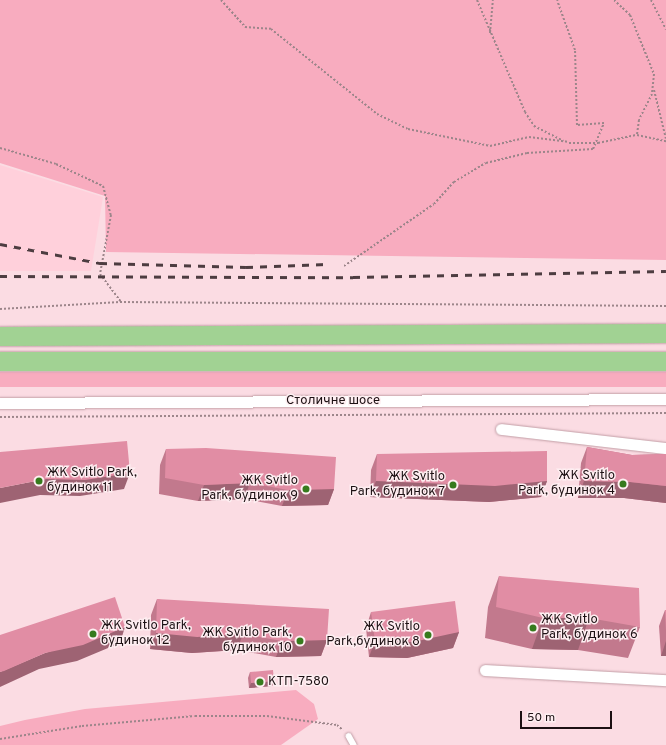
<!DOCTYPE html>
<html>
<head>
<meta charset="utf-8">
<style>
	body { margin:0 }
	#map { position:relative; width:666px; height:745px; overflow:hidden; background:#fbdce3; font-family:Overpass,sans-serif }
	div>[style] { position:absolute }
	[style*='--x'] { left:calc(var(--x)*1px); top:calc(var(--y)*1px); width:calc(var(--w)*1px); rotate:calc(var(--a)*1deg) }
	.built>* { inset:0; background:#ffd0db }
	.green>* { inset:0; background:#f8acbf; transform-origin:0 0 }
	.path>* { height:2px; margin-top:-1px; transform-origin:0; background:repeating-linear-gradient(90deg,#9c858a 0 2px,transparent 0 4px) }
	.roads { filter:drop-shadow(0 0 1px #c29ea6) drop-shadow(0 0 1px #c29ea6) }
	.lane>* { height:5.5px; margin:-2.75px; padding:0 2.75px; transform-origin:2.75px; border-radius:2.75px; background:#fff }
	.street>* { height:11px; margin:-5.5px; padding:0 5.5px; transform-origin:5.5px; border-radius:5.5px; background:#fff }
	.highway>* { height:19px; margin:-9.5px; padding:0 9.5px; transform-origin:9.5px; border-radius:9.5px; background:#a1d293 }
	.rail>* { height:3px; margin-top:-1.5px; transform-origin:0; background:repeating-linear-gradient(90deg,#4d3d41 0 7px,transparent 0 14px) }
	.wall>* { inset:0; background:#c2798d }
	.shaded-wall>* { inset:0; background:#9e6373 }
	.building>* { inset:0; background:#e18da4; transform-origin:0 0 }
	.dots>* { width:11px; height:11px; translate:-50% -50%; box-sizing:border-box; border:2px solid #feeef1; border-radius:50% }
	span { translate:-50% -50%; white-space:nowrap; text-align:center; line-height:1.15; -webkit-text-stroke:3px #feeef1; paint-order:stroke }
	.street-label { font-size:13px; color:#1c1013 }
	.poi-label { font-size:13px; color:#1c1013 }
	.left { translate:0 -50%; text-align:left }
	.right { translate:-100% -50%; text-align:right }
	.scale { position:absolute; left:520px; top:711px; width:92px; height:18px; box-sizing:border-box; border:2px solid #1c1013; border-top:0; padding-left:5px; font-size:12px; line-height:14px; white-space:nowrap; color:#1c1013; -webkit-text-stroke:3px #feeef1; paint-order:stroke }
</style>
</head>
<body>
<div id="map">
	<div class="built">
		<i style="clip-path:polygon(0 165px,103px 197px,91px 271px,0 271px)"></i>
	</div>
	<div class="green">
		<i style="clip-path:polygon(0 0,666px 0,666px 260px,106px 252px,105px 196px,0 163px)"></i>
		<i style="left:666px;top:372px;width:15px;height:666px;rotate:90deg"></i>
		<i style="clip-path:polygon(296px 690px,314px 704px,318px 719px,281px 745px,0 745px,0 726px,25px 720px,85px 709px)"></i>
	</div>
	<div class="path">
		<i style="--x:221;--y:0;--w:36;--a:48"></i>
		<i style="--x:245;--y:27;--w:26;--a:4"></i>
		<i style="--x:271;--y:29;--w:136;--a:38.7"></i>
		<i style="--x:377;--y:114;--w:34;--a:26"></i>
		<i style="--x:408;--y:129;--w:84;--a:11.7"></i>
		<i style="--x:490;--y:146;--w:40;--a:-13"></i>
		<i style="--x:529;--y:137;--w:39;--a:7"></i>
		<i style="--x:477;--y:0;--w:122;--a:66.8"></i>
		<i style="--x:525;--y:112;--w:17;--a:57"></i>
		<i style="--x:534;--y:126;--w:33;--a:27"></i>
		<i style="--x:614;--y:0;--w:22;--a:43"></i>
		<i style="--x:630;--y:15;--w:64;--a:67.9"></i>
		<i style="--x:654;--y:74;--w:20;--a:96"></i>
		<i style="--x:652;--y:94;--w:29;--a:117"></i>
		<i style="--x:639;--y:120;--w:15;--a:98"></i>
		<i style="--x:651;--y:0;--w:33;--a:63"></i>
		<i style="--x:490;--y:33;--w:33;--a:-85"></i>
		<i style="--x:654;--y:90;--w:50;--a:76.2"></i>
		<i style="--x:569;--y:143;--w:29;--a:0"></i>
		<i style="--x:598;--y:143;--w:40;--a:-12"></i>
		<i style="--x:637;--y:135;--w:30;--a:12"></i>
		<i style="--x:0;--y:148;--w:58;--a:15.9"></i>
		<i style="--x:56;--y:164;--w:52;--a:25.1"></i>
		<i style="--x:103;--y:186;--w:30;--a:75"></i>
		<i style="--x:111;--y:215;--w:60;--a:100.6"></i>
		<i style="--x:100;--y:274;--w:34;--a:53"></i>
		<i style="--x:344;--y:266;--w:109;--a:-34.6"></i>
		<i style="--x:434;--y:204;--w:30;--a:-48"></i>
		<i style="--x:454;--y:182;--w:37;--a:-31"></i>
		<i style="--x:486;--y:163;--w:42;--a:-13.7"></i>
		<i style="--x:527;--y:153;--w:66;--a:-3.5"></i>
		<i style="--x:593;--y:149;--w:28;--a:-67"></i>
		<i style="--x:604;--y:123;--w:27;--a:176"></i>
		<i style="--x:577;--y:125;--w:75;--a:-91.5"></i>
		<i style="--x:575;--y:50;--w:53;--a:-109.8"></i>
		<i style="--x:0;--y:309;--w:120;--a:-3.3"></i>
		<i style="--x:120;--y:302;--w:546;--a:0.42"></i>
		<i style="--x:0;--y:417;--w:666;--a:-0.34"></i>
		<i style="--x:0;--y:739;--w:83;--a:-9"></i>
		<i style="--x:82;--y:726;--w:113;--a:-5.1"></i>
		<i style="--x:195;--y:716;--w:72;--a:0"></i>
		<i style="--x:267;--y:716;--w:71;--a:7.3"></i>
		<i style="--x:337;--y:725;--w:8;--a:40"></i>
	</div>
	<div class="roads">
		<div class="lane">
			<i style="--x:349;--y:736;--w:10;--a:61"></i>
		</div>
		<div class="street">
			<i style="--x:0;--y:403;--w:666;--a:-0.34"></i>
			<i style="--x:501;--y:429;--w:166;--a:6.6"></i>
			<i style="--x:485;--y:670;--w:181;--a:3.2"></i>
		</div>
		<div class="highway">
			<i style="--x:0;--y:336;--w:666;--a:-0.26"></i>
			<i style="--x:0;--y:361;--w:666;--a:0"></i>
		</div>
	</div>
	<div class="rail">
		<i style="--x:0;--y:244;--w:102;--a:10.8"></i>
		<i style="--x:100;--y:263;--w:146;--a:1.6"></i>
		<i style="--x:246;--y:267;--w:81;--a:-2.1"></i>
		<i style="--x:0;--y:276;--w:353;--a:0.2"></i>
		<i style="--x:353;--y:277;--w:313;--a:-1.1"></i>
	</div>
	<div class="wall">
		<i style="clip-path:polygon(587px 447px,632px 455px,666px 454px,666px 503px,624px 498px,578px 498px,581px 463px)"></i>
		<i style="clip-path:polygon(166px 449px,334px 489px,328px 505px,282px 506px,244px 499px,198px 501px,159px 494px,160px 465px)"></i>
		<i style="clip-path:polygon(377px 454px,547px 481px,541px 497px,489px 502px,370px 497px,371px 470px)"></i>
		<i style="clip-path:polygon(499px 576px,640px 627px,628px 658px,578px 650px,532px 649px,485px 638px,488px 607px)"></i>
		<i style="clip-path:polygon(157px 599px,327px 640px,321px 656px,276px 657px,237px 650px,192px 653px,150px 649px,151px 615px)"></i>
		<i style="clip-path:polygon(665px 610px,666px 610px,666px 656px,661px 656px,659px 626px)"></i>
		<i style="clip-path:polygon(371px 612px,459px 632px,453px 648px,407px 658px,369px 657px,366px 628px)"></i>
		<i style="clip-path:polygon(250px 672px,274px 681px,272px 686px,249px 688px,248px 678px)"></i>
	</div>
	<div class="shaded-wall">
		<i style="clip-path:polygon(130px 473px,124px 489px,80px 496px,40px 495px,0 503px,0 488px,46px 479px)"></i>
		<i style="clip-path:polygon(376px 481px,547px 481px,541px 497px,489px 502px,370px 497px)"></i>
		<i style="clip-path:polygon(584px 481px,630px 482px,666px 486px,666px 503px,624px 498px,578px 498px)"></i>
		<i style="clip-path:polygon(250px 483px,244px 499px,198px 501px,204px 485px)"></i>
		<i style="clip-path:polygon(334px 489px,328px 505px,282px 506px,288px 490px)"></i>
		<i style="clip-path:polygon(543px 618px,589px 618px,578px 650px,532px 649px)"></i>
		<i style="clip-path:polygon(125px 627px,120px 643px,77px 661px,39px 669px,0 687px,0 672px,45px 653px)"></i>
		<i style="clip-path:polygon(459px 632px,453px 648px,407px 658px,369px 657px,375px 641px)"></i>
		<i style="clip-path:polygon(156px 633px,243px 634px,237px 650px,192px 653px,150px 649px)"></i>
		<i style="clip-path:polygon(327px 640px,321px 656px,276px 657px,282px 641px)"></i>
		<i style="clip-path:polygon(666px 641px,666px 656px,661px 656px)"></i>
		<i style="clip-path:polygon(274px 681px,272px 686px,249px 688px,251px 683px)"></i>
	</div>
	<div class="building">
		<i style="clip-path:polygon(127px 441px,130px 473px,85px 480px,46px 479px,0 488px,0 452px)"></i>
		<i style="clip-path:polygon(587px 447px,632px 455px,666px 454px,666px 486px,630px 482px,584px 481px)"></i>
		<i style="clip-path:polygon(206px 448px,336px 457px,334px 489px,288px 490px,250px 483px,204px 485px,165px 478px,166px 449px)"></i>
		<i style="clip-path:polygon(547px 451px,547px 481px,495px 486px,376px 481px,377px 454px)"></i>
		<i style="clip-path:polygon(499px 576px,639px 588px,640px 627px,589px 618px,543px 618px,496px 607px)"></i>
		<i style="clip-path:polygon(115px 597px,125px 627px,83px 645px,45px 653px,4px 671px,0 672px,0 635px)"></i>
		<i style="clip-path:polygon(157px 599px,329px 609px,327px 640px,282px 641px,243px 634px,197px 637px,156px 633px)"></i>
		<i style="clip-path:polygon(455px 601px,459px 632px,413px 642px,375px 641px,371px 612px)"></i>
		<i style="clip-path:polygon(665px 610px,666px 610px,666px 631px)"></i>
		<i style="left:273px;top:670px;width:11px;height:23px;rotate:85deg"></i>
	</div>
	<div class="dots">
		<i style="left:39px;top:481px;background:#367b1d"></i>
		<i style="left:623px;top:484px;background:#367b1d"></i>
		<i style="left:453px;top:485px;background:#367b1d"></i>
		<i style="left:306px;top:489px;background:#367b1d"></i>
		<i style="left:533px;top:628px;background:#367b1d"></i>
		<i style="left:93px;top:634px;background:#367b1d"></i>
		<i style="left:428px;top:635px;background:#367b1d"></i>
		<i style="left:300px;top:641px;background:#367b1d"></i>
		<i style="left:260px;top:682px;background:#367b1d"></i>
	</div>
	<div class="street-label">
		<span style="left:333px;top:401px">Столичне шосе</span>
	</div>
	<div class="poi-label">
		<span class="left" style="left:47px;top:481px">ЖК Svitlo Park,<br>будинок 11</span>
		<span class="right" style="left:615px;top:484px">ЖК Svitlo<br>Park, будинок 4</span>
		<span class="right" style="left:445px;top:485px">ЖК Svitlo<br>Park, будинок 7</span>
		<span class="right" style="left:298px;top:489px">ЖК Svitlo<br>Park, будинок 9</span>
		<span class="left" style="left:541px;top:628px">ЖК Svitlo<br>Park, будинок 6</span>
		<span class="left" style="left:101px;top:634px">ЖК Svitlo Park,<br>будинок 12</span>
		<span class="right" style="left:420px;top:635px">ЖК Svitlo<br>Park,будинок 8</span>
		<span class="right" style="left:292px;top:641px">ЖК Svitlo Park,<br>будинок 10</span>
		<span class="left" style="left:268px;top:682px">КТП-7580</span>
	</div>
	<div class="scale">50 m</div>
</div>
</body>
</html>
